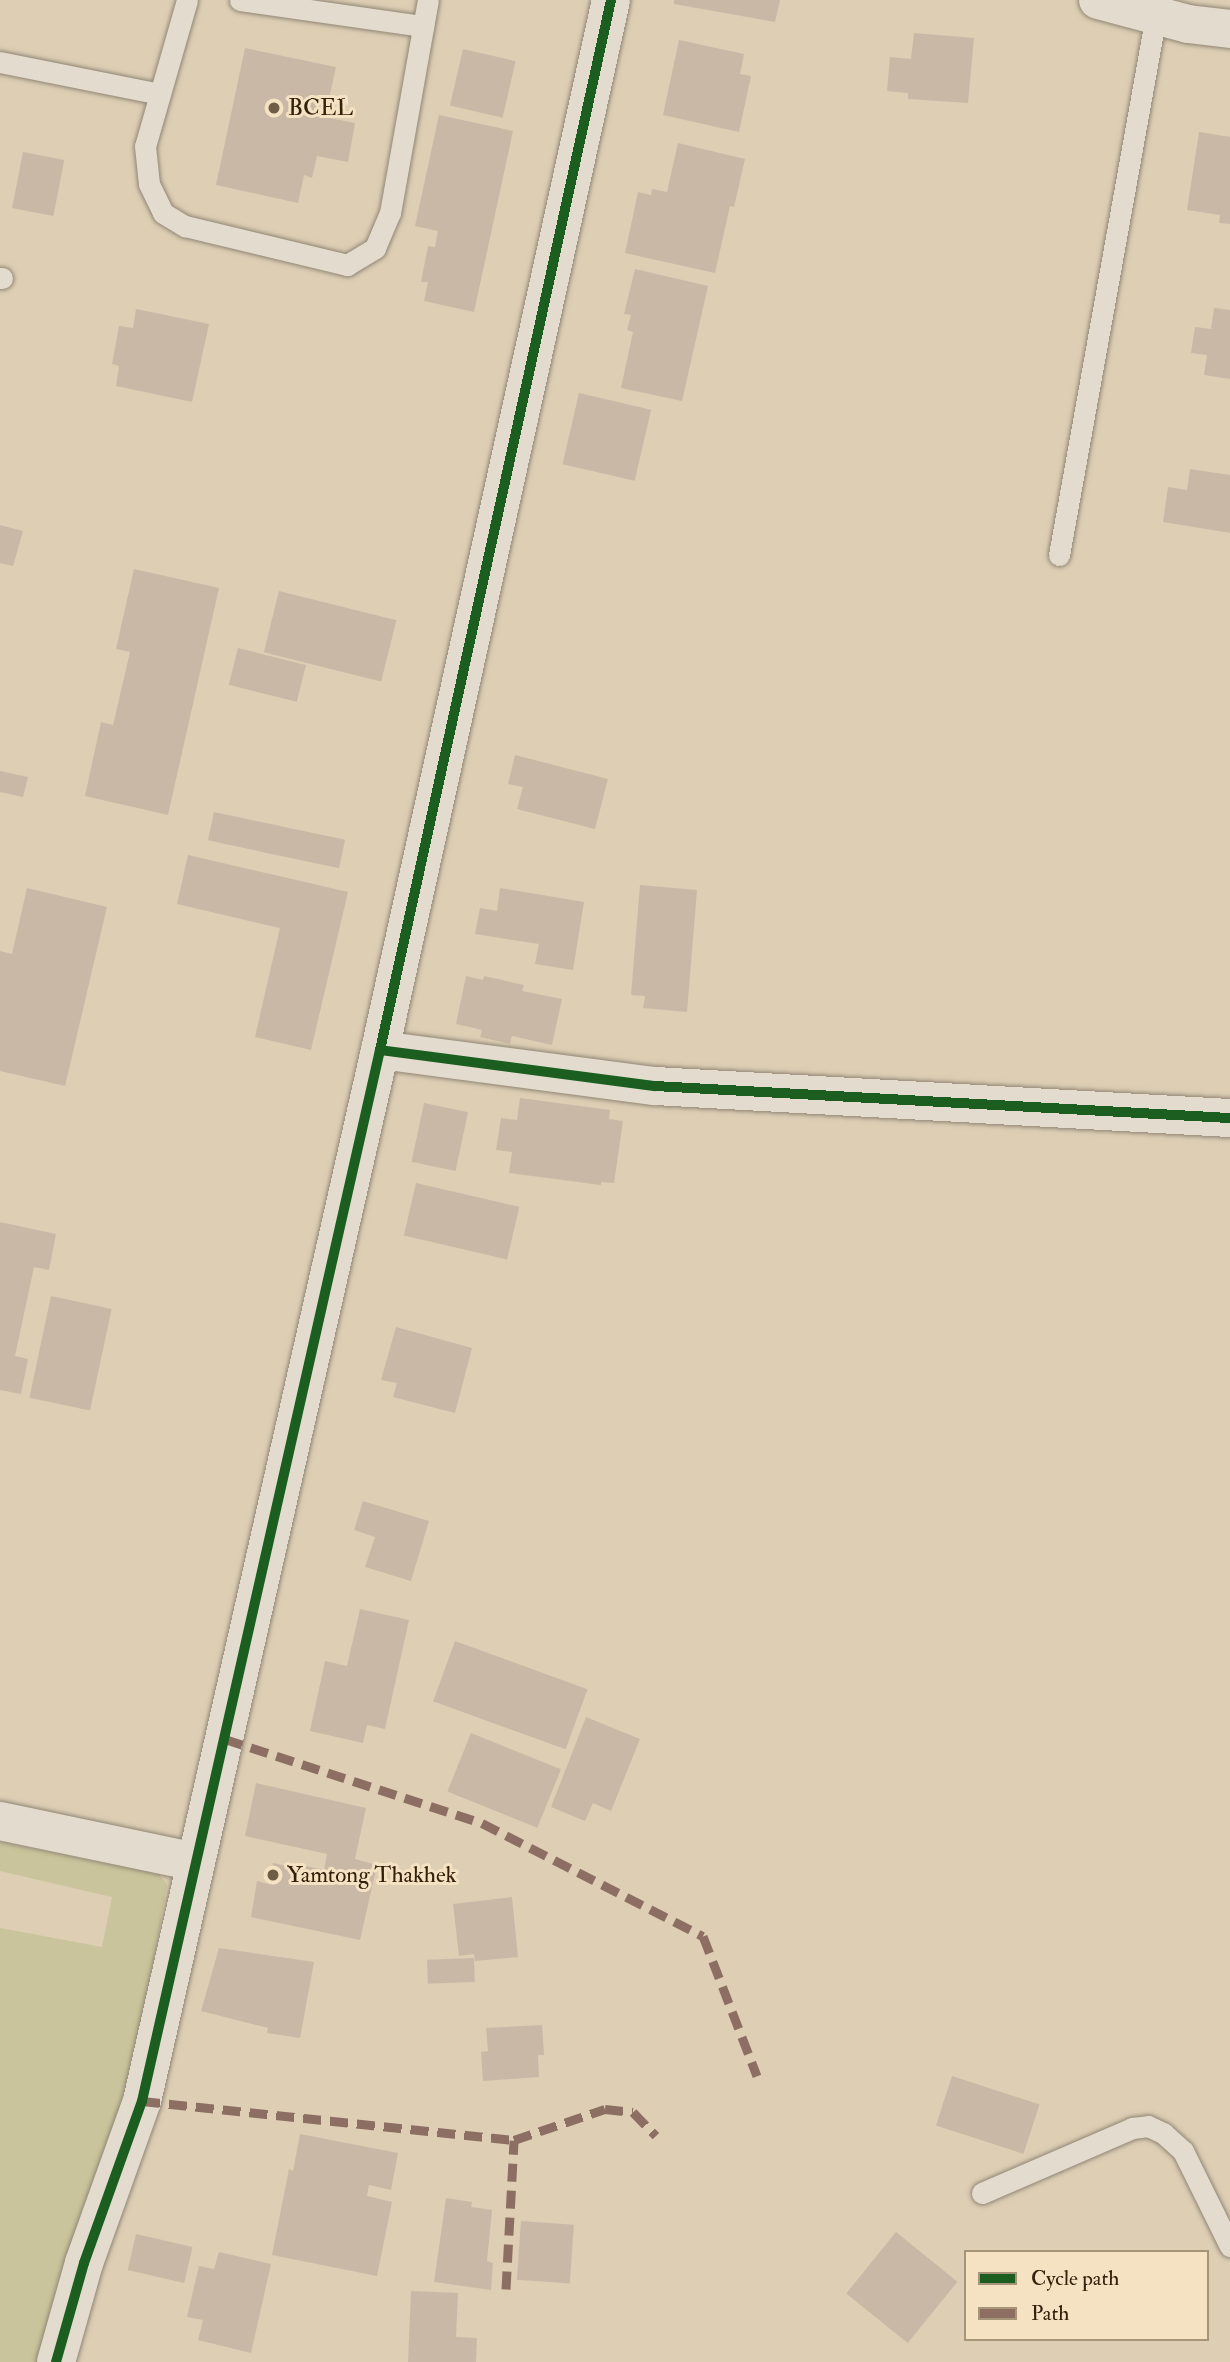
<!DOCTYPE html>
<html>
<head>
<meta charset="utf-8">
<style>
	body { margin:0 }
	#map { position:relative; width:1230px; height:2362px; overflow:hidden; background:#ddceb4; font-family:"IM FELL Double Pica",serif }
	div>[style] { position:absolute }
	[style*='--x'] { left:calc(var(--x)*1px); top:calc(var(--y)*1px); width:calc(var(--w)*1px); rotate:calc(var(--a)*1deg) }
	.green>* { inset:0; background:#c9c49b }
	.building>* { inset:0; background:#cab8a7; transform-origin:0 0 }
	.roads { filter:drop-shadow(0 0 2px #918675) drop-shadow(0 0 2px #918675) }
	.service>* { height:21px; margin:-10.5px; padding:0 10.5px; transform-origin:10.5px; border-radius:10.5px; background:#e3dcce }
	.minor>* { height:38px; margin:-19px; padding:0 19px; transform-origin:19px; border-radius:19px; background:#e3dcce }
	.quiet>* { height:9px; margin-top:-4.5px; transform-origin:0; background:repeating-linear-gradient(90deg,#8d6e63 0 18px,transparent 0 27px) }
	.cycleway>* { height:10px; margin:-5px; padding:0 5px; transform-origin:5px; border-radius:5px; background:#1b5e20 }
	.dots>* { width:19px; height:19px; translate:-50% -50%; box-sizing:border-box; border:4px solid #f4e2c3; border-radius:50% }
	span { translate:-50% -50%; white-space:nowrap; text-align:center; line-height:1.15; -webkit-text-stroke:6px #f4e2c3; paint-order:stroke }
	.poi-label { font-size:23px; color:#34210b }
	.left { translate:0 -50%; text-align:left }
	.legend { position:absolute; left:964px; top:2250px; width:245px; height:91px; box-sizing:border-box; background:#f4e2c3; border:2px solid #a79579; margin:0; padding:9px 12px; list-style:none; font-size:21px; color:#34210b }
	.legend li { display:flex; align-items:center; gap:14px; height:35px }
	.legend b { width:35px; border:2px solid #a79579 }
</style>
</head>
<body>
<div id="map">
	<div class="green">
		<i style="clip-path:polygon(0 1842px,159px 1874px,167px 1885px,135px 2067px,45px 2362px,0 2362px,0 1928px,102px 1947px,112px 1897px,0 1871px)"></i>
	</div>
	<div class="building">
		<i style="clip-path:polygon(674px 0,780px 0,775px 22px,674px 4px)"></i>
		<i style="clip-path:polygon(914px 33px,974px 38px,968px 103px,908px 99px,908px 93px,887px 91px,890px 57px,911px 59px)"></i>
		<i style="clip-path:polygon(679px 40px,744px 54px,740px 74px,751px 76px,739px 132px,663px 115px)"></i>
		<i style="clip-path:polygon(245px 48px,336px 67px,325px 117px,355px 123px,348px 162px,317px 156px,312px 178px,304px 175px,298px 203px,216px 185px)"></i>
		<i style="left:463px;top:49px;width:54px;height:58px;rotate:13deg"></i>
		<i style="clip-path:polygon(439px 115px,513px 131px,474px 312px,424px 301px,428px 282px,421px 282px,428px 246px,435px 247px,438px 231px,415px 226px)"></i>
		<i style="clip-path:polygon(1199px 132px,1230px 137px,1230px 224px,1219px 223px,1220px 215px,1187px 210px)"></i>
		<i style="clip-path:polygon(678px 143px,745px 159px,734px 207px,730px 206px,715px 273px,625px 253px,638px 192px,651px 195px,652px 189px,667px 192px)"></i>
		<i style="left:23px;top:152px;width:42px;height:57px;rotate:11deg"></i>
		<i style="clip-path:polygon(635px 269px,708px 286px,682px 401px,621px 388px,633px 332px,627px 330px,631px 315px,624px 314px)"></i>
		<i style="clip-path:polygon(1214px 308px,1230px 310px,1230px 379px,1204px 375px,1207px 355px,1191px 353px,1195px 327px,1211px 329px)"></i>
		<i style="clip-path:polygon(136px 309px,209px 324px,192px 402px,116px 386px,119px 366px,112px 364px,119px 326px,133px 328px)"></i>
		<i style="left:579px;top:393px;width:74px;height:73px;rotate:13deg"></i>
		<i style="clip-path:polygon(1190px 469px,1230px 475px,1230px 533px,1163px 522px,1168px 487px,1187px 490px)"></i>
		<i style="clip-path:polygon(0 525px,23px 531px,13px 566px,0 563px)"></i>
		<i style="clip-path:polygon(134px 569px,219px 588px,168px 815px,85px 796px,101px 722px,113px 725px,130px 652px,116px 649px)"></i>
		<i style="left:279px;top:591px;width:121px;height:63px;rotate:14deg"></i>
		<i style="left:238px;top:648px;width:70px;height:38px;rotate:14deg"></i>
		<i style="clip-path:polygon(515px 755px,608px 779px,595px 829px,517px 809px,523px 787px,508px 784px)"></i>
		<i style="clip-path:polygon(0 771px,28px 777px,23px 797px,0 792px)"></i>
		<i style="left:214px;top:812px;width:134px;height:29px;rotate:12deg"></i>
		<i style="clip-path:polygon(188px 855px,348px 892px,311px 1050px,255px 1037px,280px 928px,177px 904px)"></i>
		<i style="clip-path:polygon(640px 885px,697px 890px,687px 1012px,643px 1008px,645px 996px,631px 995px)"></i>
		<i style="clip-path:polygon(27px 888px,107px 907px,65px 1086px,0 1071px,0 951px,12px 954px)"></i>
		<i style="clip-path:polygon(500px 888px,584px 902px,573px 970px,535px 964px,539px 944px,475px 934px,480px 908px,497px 911px)"></i>
		<i style="clip-path:polygon(466px 976px,483px 980px,484px 976px,524px 985px,522px 991px,562px 999px,552px 1045px,512px 1036px,510px 1044px,480px 1037px,482px 1030px,456px 1024px)"></i>
		<i style="clip-path:polygon(520px 1098px,610px 1110px,609px 1119px,623px 1121px,614px 1183px,601px 1182px,601px 1185px,509px 1173px,512px 1152px,496px 1150px,501px 1118px,517px 1120px)"></i>
		<i style="left:424px;top:1103px;width:45px;height:60px;rotate:12deg"></i>
		<i style="left:416px;top:1183px;width:106px;height:54px;rotate:13deg"></i>
		<i style="clip-path:polygon(0 1222px,56px 1234px,49px 1270px,34px 1267px,15px 1356px,28px 1359px,21px 1394px,0 1390px)"></i>
		<i style="left:51px;top:1296px;width:62px;height:104px;rotate:12deg"></i>
		<i style="clip-path:polygon(396px 1327px,472px 1348px,455px 1413px,393px 1397px,397px 1383px,381px 1380px)"></i>
		<i style="clip-path:polygon(363px 1501px,429px 1521px,411px 1581px,365px 1567px,375px 1537px,354px 1530px)"></i>
		<i style="clip-path:polygon(360px 1609px,409px 1620px,385px 1729px,367px 1725px,363px 1743px,310px 1731px,325px 1661px,347px 1666px)"></i>
		<i style="left:455px;top:1641px;width:141px;height:64px;rotate:20deg"></i>
		<i style="clip-path:polygon(586px 1717px,640px 1739px,611px 1811px,593px 1803px,585px 1821px,551px 1807px)"></i>
		<i style="left:471px;top:1733px;width:97px;height:63px;rotate:22deg"></i>
		<i style="clip-path:polygon(256px 1783px,366px 1808px,355px 1859px,377px 1865px,360px 1940px,251px 1917px,257px 1881px,269px 1884px,273px 1863px,287px 1866px,288px 1862px,324px 1870px,327px 1854px,245px 1836px)"></i>
		<i style="clip-path:polygon(512px 1897px,518px 1957px,475px 1961px,474px 1954px,459px 1956px,453px 1904px)"></i>
		<i style="clip-path:polygon(219px 1948px,314px 1962px,300px 2038px,267px 2033px,268px 2028px,201px 2011px)"></i>
		<i style="left:474px;top:1958px;width:24px;height:47px;rotate:88deg"></i>
		<i style="clip-path:polygon(542px 2025px,544px 2055px,538px 2055px,539px 2077px,483px 2081px,481px 2052px,488px 2051px,486px 2028px)"></i>
		<i style="left:952px;top:2076px;width:92px;height:52px;rotate:18deg"></i>
		<i style="clip-path:polygon(300px 2134px,398px 2153px,391px 2190px,369px 2185px,367px 2196px,392px 2202px,377px 2276px,272px 2255px,289px 2169px,293px 2171px)"></i>
		<i style="clip-path:polygon(446px 2198px,472px 2202px,471px 2207px,492px 2210px,487px 2261px,493px 2263px,491px 2290px,434px 2282px)"></i>
		<i style="left:521px;top:2221px;width:53px;height:59px;rotate:4deg"></i>
		<i style="left:896px;top:2232px;width:79px;height:79px;rotate:39deg"></i>
		<i style="left:136px;top:2234px;width:58px;height:37px;rotate:13deg"></i>
		<i style="clip-path:polygon(219px 2252px,271px 2264px,251px 2353px,198px 2340px,203px 2320px,187px 2317px,199px 2266px,214px 2269px)"></i>
		<i style="clip-path:polygon(411px 2291px,458px 2293px,456px 2337px,477px 2338px,476px 2362px,408px 2362px)"></i>
	</div>
	<div class="roads">
		<div class="service">
			<i style="--x:187;--y:0;--w:152;--a:106"></i>
			<i style="--x:145;--y:146;--w:38;--a:84"></i>
			<i style="--x:149;--y:184;--w:32;--a:64"></i>
			<i style="--x:163;--y:213;--w:26;--a:31"></i>
			<i style="--x:185;--y:226;--w:167;--a:13.5"></i>
			<i style="--x:347;--y:265;--w:33;--a:-31"></i>
			<i style="--x:375;--y:248;--w:38;--a:-67"></i>
			<i style="--x:390;--y:213;--w:216;--a:-79.9"></i>
			<i style="--x:240;--y:0;--w:185;--a:8.1"></i>
			<i style="--x:0;--y:62;--w:163;--a:11.3"></i>
			<i style="--x:0;--y:278;--w:2;--a:0"></i>
			<i style="--x:1059;--y:555;--w:549;--a:-79.82"></i>
			<i style="--x:982;--y:2193;--w:163;--a:-23.4"></i>
			<i style="--x:1132;--y:2128;--w:16;--a:-7"></i>
			<i style="--x:1148;--y:2126;--w:17;--a:25"></i>
			<i style="--x:1163;--y:2133;--w:27;--a:42"></i>
			<i style="--x:1183;--y:2151;--w:106;--a:63.7"></i>
		</div>
		<div class="minor">
			<i style="--x:1098;--y:0;--w:93;--a:14.9"></i>
			<i style="--x:1188;--y:24;--w:42;--a:6.8"></i>
			<i style="--x:380;--y:1050;--w:277;--a:7.5"></i>
			<i style="--x:655;--y:1086;--w:576;--a:3.19"></i>
			<i style="--x:0;--y:1821;--w:200;--a:11.8"></i>
			<i style="--x:56;--y:2362;--w:103;--a:-74.2"></i>
			<i style="--x:84;--y:2263;--w:172;--a:-70.3"></i>
			<i style="--x:142;--y:2101;--w:1078;--a:-77.24"></i>
			<i style="--x:380;--y:1050;--w:1075;--a:-77.59"></i>
		</div>
	</div>
	<div class="quiet">
		<i style="--x:225;--y:1739;--w:270;--a:18.1"></i>
		<i style="--x:482;--y:1823;--w:248;--a:27.1"></i>
		<i style="--x:703;--y:1936;--w:150;--a:68.9"></i>
		<i style="--x:142;--y:2101;--w:374;--a:6"></i>
		<i style="--x:514;--y:2140;--w:96;--a:-18.8"></i>
		<i style="--x:605;--y:2109;--w:28;--a:6"></i>
		<i style="--x:633;--y:2112;--w:33;--a:46"></i>
		<i style="--x:506;--y:2289;--w:149;--a:-86.9"></i>
	</div>
	<div class="cycleway">
		<i style="--x:380;--y:1050;--w:277;--a:7.5"></i>
		<i style="--x:655;--y:1086;--w:576;--a:3.19"></i>
		<i style="--x:56;--y:2362;--w:103;--a:-74.2"></i>
		<i style="--x:84;--y:2263;--w:172;--a:-70.3"></i>
		<i style="--x:142;--y:2101;--w:1078;--a:-77.24"></i>
		<i style="--x:380;--y:1050;--w:1075;--a:-77.59"></i>
	</div>
	<div class="dots">
		<i style="left:274px;top:108px;background:#6f5e46"></i>
		<i style="left:273px;top:1875px;background:#6f5e46"></i>
	</div>
	<div class="poi-label">
		<span class="left" style="left:288px;top:108px">BCEL</span>
		<span class="left" style="left:287px;top:1875px">Yamtong Thakhek</span>
	</div>
	<ul class="legend">
	<li><b style="height:9px;background:#1b5e20"></b>Cycle path</li>
	<li><b style="height:9px;background:#8d6e63"></b>Path</li>
	</ul>
</div>
</body>
</html>
